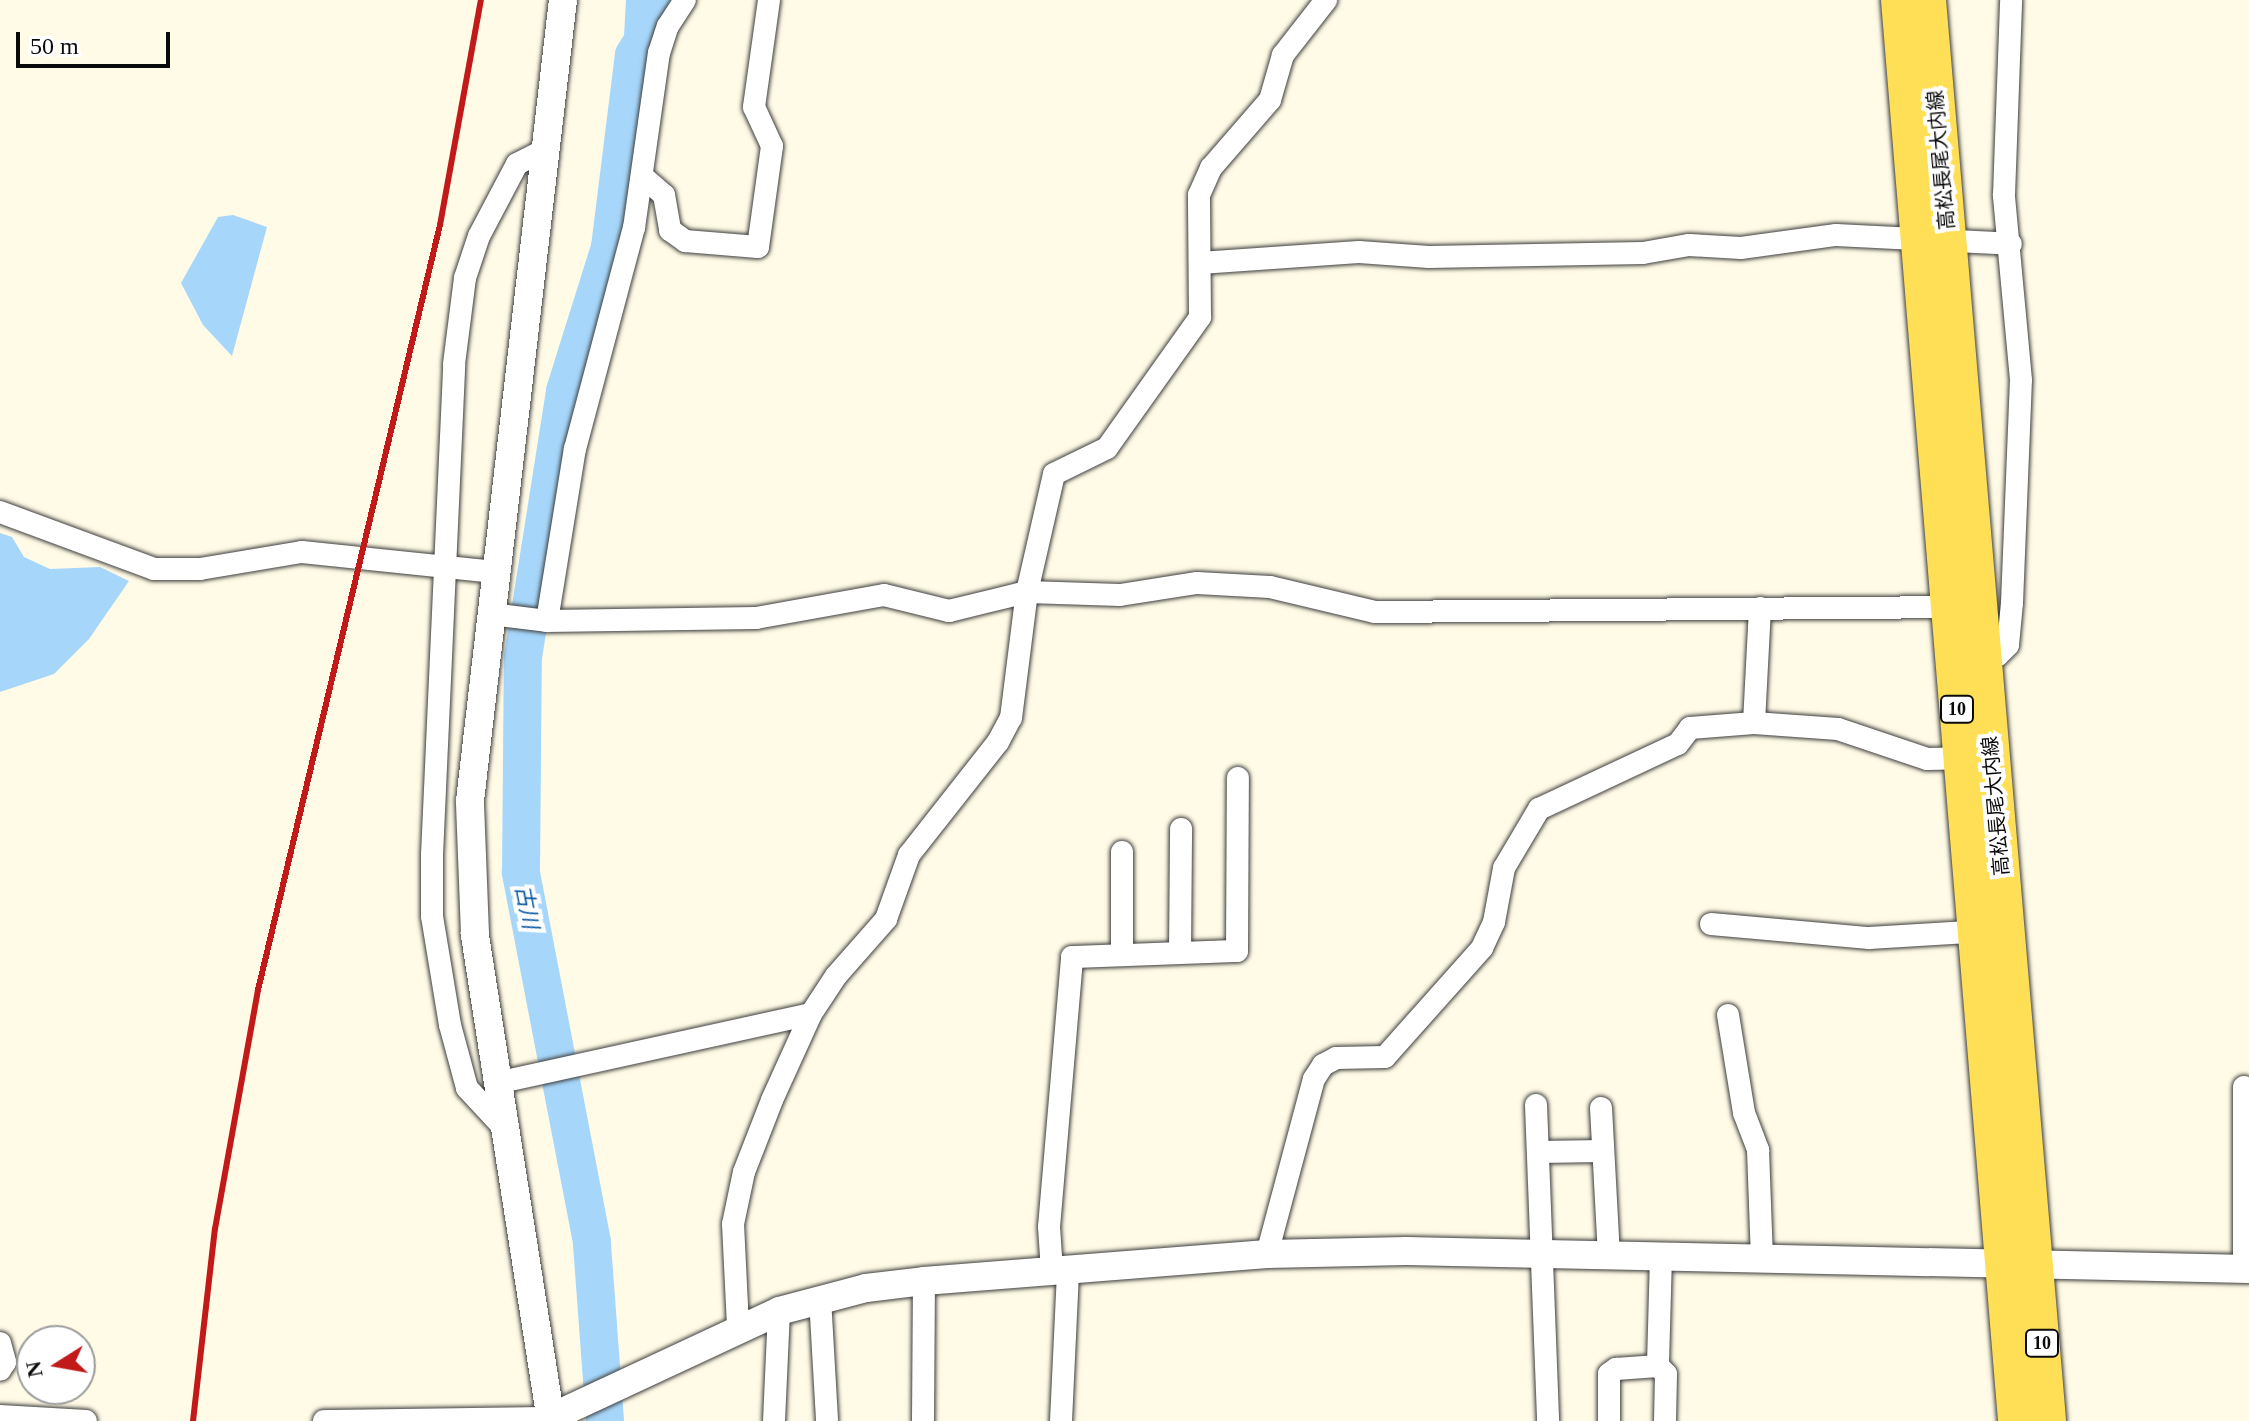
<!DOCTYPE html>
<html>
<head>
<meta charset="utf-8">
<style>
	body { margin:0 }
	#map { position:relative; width:2249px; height:1421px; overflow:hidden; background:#fffbe6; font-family:"Times New Roman","Noto Sans JP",serif }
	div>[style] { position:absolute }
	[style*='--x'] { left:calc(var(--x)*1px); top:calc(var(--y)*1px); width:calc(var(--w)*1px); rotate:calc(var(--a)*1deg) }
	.water>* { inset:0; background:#a6d7fb }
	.canal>* { height:22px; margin:-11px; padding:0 11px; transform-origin:11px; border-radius:11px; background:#a6d7fb }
	.river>* { height:38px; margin:-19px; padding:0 19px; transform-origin:19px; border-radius:19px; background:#a6d7fb }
	.roads { filter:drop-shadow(0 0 2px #3d3d3d) drop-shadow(0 0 2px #3d3d3d) }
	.minor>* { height:22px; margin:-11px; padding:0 11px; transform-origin:11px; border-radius:11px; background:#fff }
	.tertiary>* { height:28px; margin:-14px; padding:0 14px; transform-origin:14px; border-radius:14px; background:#fff }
	.primary>* { height:36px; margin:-18px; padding:0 18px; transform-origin:18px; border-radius:18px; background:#ffdf56 }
	.rail>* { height:6px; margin:-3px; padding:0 3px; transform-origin:3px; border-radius:3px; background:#c21919 }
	span { translate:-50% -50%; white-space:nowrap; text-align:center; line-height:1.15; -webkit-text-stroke:8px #fff; paint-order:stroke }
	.shield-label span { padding:2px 6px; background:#fff; border:2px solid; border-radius:6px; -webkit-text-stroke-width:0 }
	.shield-label { font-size:18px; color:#0a0a0a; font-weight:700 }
	.street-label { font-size:20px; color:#0a0a0a }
	.water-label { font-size:22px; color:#0b59a3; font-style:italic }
	.north { position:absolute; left:16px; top:1325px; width:80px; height:80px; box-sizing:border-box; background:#fff; border:2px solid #9d9d9d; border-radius:50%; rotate:259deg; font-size:22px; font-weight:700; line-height:32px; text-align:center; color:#0a0a0a }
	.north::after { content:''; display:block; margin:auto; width:28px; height:36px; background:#c21919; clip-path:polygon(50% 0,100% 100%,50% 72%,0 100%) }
	.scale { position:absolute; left:16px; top:32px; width:154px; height:36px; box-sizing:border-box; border:4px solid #0a0a0a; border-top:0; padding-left:10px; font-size:24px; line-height:28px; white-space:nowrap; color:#0a0a0a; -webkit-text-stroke:6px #fff; paint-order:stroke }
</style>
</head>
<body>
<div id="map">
	<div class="water">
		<i style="clip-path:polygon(233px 215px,267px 227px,232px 356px,203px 325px,181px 283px,218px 217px)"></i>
		<i style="clip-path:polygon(0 533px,12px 537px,24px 557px,50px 569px,100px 567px,129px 581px,89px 639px,54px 674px,0 692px)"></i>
	</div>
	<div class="canal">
		<i style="--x:634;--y:55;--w:55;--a:-86.9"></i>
	</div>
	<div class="river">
		<i style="--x:605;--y:1421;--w:179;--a:-94.2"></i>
		<i style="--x:592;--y:1242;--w:377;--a:-100.9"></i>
		<i style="--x:521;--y:872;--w:215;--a:-89.5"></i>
		<i style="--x:523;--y:657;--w:269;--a:-81"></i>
		<i style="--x:565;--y:391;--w:151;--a:-72.6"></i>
		<i style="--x:610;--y:247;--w:193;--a:-82.9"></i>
		<i style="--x:634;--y:55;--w:65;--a:-58.3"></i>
	</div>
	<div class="roads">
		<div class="minor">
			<i style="--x:642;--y:176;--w:29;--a:41"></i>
			<i style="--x:664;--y:195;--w:36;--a:80"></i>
			<i style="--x:670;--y:230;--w:19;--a:36"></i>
			<i style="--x:685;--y:241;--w:73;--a:4.7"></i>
			<i style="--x:758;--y:247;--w:102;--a:-82.1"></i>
			<i style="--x:772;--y:146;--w:43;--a:-114.8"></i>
			<i style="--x:754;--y:107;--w:108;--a:-82"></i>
			<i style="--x:1200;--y:263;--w:159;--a:-4"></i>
			<i style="--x:1359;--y:252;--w:70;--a:4.1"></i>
			<i style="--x:1429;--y:257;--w:214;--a:-1.1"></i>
			<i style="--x:1643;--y:253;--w:47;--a:-9.9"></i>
			<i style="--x:1689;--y:245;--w:52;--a:3.3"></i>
			<i style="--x:1741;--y:248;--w:96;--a:-7.8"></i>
			<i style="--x:1836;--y:235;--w:175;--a:2.9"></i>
			<i style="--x:0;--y:512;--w:164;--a:20.3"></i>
			<i style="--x:154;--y:569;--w:46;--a:0"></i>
			<i style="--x:200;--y:569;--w:103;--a:-9.5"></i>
			<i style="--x:302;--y:552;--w:194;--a:5.9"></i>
			<i style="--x:1760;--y:608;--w:115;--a:93"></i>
			<i style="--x:1754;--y:723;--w:84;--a:4.1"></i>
			<i style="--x:1838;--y:729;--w:94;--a:18.6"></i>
			<i style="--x:1927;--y:759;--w:47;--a:-1.2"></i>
			<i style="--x:491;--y:614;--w:56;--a:7.1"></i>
			<i style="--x:547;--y:621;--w:209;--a:-0.8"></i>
			<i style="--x:756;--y:618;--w:130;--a:-10.2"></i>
			<i style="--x:884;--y:595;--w:67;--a:13.8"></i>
			<i style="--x:949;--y:611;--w:80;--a:-13.7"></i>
			<i style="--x:1027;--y:592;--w:93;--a:1.8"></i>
			<i style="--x:1120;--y:595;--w:78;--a:-8.9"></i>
			<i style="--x:1197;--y:583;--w:73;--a:3.1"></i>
			<i style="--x:1270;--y:587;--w:108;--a:13.4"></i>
			<i style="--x:1375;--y:612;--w:586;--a:-0.49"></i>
			<i style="--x:547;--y:621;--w:174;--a:-80.8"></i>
			<i style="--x:575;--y:449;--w:229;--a:-75.1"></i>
			<i style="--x:634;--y:228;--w:177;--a:-81.9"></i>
			<i style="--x:659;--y:53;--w:28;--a:-72"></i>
			<i style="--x:668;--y:26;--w:31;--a:-57"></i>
			<i style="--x:1983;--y:657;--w:15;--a:-8"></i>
			<i style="--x:1998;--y:655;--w:14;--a:-45"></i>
			<i style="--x:2008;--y:645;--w:42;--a:-84.6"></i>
			<i style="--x:2012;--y:603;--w:223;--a:-87.7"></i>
			<i style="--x:2021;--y:380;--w:186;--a:-95.3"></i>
			<i style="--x:2004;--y:195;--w:195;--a:-87.9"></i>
			<i style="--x:1711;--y:924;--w:159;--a:5.1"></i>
			<i style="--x:1869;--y:938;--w:116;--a:-3.5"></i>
			<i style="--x:1180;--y:953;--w:124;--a:-89.5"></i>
			<i style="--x:1122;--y:955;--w:103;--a:-90"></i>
			<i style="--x:1728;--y:1015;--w:99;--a:80.7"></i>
			<i style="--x:1744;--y:1113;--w:40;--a:69"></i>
			<i style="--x:1758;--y:1150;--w:109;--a:87.9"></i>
			<i style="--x:497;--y:1083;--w:321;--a:-12.4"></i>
			<i style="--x:2244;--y:1087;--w:182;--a:90"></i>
			<i style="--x:1536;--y:1105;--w:316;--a:87.8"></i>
			<i style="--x:1601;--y:1108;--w:147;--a:86.9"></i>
			<i style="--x:505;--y:1129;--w:56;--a:-132.8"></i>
			<i style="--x:467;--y:1088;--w:65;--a:-105.1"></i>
			<i style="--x:450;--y:1025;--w:110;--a:-99.4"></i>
			<i style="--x:432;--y:916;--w:61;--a:-90"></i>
			<i style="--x:432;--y:855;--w:491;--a:-87.4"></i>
			<i style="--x:454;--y:364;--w:87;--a:-82.7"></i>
			<i style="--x:465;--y:278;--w:44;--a:-71.6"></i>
			<i style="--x:479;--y:236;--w:81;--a:-62.2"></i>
			<i style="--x:517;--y:164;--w:31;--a:-27"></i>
			<i style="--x:1538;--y:1152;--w:65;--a:-0.9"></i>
			<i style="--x:1267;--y:1254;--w:181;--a:-75"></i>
			<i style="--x:1314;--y:1079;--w:17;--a:-57"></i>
			<i style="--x:1323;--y:1065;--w:15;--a:-28"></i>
			<i style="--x:1336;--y:1058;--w:49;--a:-1.2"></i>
			<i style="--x:1385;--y:1057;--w:146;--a:-48.3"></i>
			<i style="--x:1482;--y:948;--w:29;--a:-65"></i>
			<i style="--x:1494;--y:922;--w:55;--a:-79.5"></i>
			<i style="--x:1504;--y:868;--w:69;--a:-59.3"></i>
			<i style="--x:1539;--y:809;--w:153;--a:-25.1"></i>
			<i style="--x:1678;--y:744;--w:20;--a:-53"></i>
			<i style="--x:1690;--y:728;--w:64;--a:-4.5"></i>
			<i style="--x:1661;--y:1256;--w:110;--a:91.6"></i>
			<i style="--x:1658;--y:1366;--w:11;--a:45"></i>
			<i style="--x:1666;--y:1374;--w:47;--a:91.2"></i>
			<i style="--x:1052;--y:1271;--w:44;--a:-93.9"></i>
			<i style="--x:1049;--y:1227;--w:271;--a:-85.1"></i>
			<i style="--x:1072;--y:957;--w:165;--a:-2.1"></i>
			<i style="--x:1237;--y:951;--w:173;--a:-89.7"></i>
			<i style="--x:820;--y:1298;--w:123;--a:86.7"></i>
			<i style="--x:738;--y:1326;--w:102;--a:-92.8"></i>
			<i style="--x:733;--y:1224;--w:53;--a:-78.1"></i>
			<i style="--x:744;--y:1172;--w:77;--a:-68.7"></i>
			<i style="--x:772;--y:1100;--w:94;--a:-65.6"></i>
			<i style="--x:811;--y:1014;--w:45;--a:-56.7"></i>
			<i style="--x:836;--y:976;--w:76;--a:-48.7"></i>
			<i style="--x:886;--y:919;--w:68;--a:-70.2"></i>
			<i style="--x:909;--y:855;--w:144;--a:-51.8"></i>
			<i style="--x:998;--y:742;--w:27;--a:-62"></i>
			<i style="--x:1011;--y:718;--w:127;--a:-82.8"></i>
			<i style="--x:1027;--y:592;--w:121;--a:-77.1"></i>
			<i style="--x:1054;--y:474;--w:59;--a:-26.1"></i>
			<i style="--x:1107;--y:448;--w:161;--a:-54.6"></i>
			<i style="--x:1200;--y:317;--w:122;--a:-90.5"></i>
			<i style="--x:1199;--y:195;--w:30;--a:-66"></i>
			<i style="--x:1211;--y:168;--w:90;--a:-49.1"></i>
			<i style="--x:1270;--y:100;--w:47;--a:-73.9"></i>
			<i style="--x:1283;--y:55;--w:70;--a:-52"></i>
			<i style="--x:0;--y:1343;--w:20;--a:75"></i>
			<i style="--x:5;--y:1362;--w:9;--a:122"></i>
			<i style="--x:0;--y:1416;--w:86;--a:3.3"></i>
			<i style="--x:324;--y:1421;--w:226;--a:-0.8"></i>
			<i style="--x:774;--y:1421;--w:110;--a:-87.4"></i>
			<i style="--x:923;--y:1421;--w:140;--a:-89.6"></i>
			<i style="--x:1061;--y:1421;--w:151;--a:-87.3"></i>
			<i style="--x:1609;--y:1421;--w:47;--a:-90"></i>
			<i style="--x:1609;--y:1374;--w:9;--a:-36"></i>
			<i style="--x:1616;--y:1369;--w:42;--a:-4.1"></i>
		</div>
		<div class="tertiary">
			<i style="--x:550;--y:1418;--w:253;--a:-25"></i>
			<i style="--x:779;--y:1311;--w:90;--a:-14.8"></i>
			<i style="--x:866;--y:1288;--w:58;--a:-6.9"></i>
			<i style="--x:924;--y:1281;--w:344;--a:-4.5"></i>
			<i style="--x:1267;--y:1254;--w:139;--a:-1.2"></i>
			<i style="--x:1406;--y:1251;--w:843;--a:1.22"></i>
			<i style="--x:551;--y:1421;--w:493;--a:-98.9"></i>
			<i style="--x:475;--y:934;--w:133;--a:-92.2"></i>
			<i style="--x:470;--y:801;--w:806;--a:-83.38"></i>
		</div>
		<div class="primary">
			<i style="--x:1899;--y:0;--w:1426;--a:85.29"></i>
			<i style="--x:1928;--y:0;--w:1426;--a:85.17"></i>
		</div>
	</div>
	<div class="rail">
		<i style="--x:193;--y:1421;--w:193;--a:-83.5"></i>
		<i style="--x:215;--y:1229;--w:243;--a:-79.8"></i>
		<i style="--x:258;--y:990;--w:786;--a:-76.62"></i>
		<i style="--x:440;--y:225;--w:229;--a:-79.7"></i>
	</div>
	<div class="shield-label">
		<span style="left:1957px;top:709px">10</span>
		<span style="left:2042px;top:1343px">10</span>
	</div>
	<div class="street-label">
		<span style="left:1941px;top:160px;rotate:-95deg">高松長尾大内線</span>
		<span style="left:1996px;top:806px;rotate:-95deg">高松長尾大内線</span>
	</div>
	<div class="water-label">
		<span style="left:527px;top:907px;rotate:79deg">古川</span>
	</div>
	<div class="north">N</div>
	<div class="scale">50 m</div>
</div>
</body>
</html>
